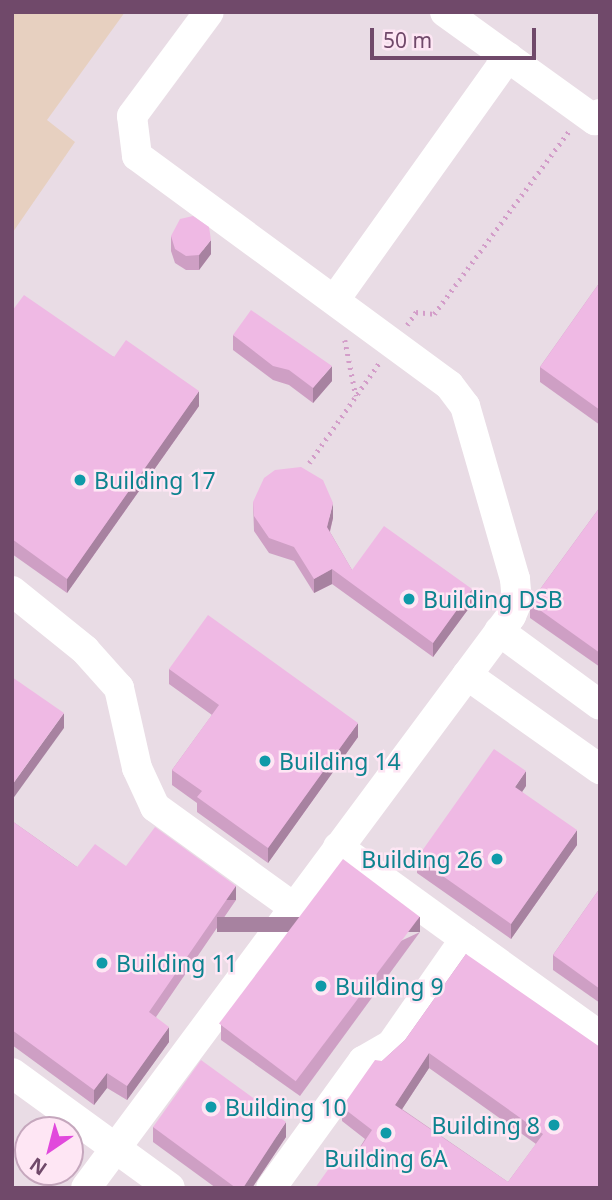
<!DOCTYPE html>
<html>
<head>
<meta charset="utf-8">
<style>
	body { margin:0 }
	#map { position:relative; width:612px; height:1200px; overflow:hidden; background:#fbe0f0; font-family:"Noto Sans",sans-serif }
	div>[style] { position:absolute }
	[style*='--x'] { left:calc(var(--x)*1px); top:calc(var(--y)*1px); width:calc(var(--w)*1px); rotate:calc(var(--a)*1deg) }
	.industrial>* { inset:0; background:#e9dce5 }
	.green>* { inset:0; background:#e7d0c0 }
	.path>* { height:4.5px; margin-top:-2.25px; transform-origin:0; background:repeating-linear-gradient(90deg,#d39dc9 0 2px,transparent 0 7px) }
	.minor>* { height:30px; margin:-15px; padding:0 15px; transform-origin:15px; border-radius:15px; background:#fff }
	.wall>* { inset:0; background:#ce9fc4 }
	.shaded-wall>* { inset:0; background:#a782a0; transform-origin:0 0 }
	.building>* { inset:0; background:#efb9e4; transform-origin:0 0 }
	.dots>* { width:19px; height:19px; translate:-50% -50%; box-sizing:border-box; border:4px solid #fee6f4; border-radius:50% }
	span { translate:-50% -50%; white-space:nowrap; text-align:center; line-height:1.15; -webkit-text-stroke:5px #fee6f4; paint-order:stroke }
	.culture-label { font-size:23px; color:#0d838f }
	.left { translate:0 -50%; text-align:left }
	.right { translate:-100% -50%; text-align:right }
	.frame { position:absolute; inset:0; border:14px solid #70496a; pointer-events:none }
	.north { position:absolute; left:14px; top:1116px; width:70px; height:70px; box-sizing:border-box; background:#fee6f4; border:2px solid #c5a7bd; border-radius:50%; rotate:215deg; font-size:19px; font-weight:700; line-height:28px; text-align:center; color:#70496a }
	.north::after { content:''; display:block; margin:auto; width:24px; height:32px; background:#e149dc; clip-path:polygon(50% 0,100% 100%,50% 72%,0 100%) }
	.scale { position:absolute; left:370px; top:28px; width:166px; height:32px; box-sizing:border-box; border:4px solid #70496a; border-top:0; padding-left:9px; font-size:21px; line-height:24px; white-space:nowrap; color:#70496a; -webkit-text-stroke:5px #fee6f4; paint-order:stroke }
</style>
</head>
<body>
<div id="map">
	<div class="industrial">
		<i style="clip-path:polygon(evenodd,12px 12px,600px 12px,600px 1188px,12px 1188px,12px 12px,28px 1130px,70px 1130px,70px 1172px,28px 1172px,28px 1130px)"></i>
	</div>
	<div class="green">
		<i style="clip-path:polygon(12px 12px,125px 12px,47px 120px,75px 142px,13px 232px)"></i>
	</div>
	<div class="path">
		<i style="--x:407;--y:325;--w:16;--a:-55"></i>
		<i style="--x:416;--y:312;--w:18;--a:6"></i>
		<i style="--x:434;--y:314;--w:227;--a:-53.6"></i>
		<i style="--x:345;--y:340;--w:57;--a:78.9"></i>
		<i style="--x:309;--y:463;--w:122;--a:-55"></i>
	</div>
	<div class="minor">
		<i style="--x:445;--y:12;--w:185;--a:35.8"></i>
		<i style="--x:595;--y:120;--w:8;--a:-50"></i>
		<i style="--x:336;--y:298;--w:296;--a:-54.5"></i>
		<i style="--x:12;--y:591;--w:94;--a:38.9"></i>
		<i style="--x:85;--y:650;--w:51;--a:48.2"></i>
		<i style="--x:119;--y:688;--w:82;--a:77.3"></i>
		<i style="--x:137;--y:768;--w:43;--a:65.2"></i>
		<i style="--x:155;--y:807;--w:170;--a:35.9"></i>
		<i style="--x:499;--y:631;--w:125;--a:36.2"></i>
		<i style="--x:467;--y:675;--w:163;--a:35.3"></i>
		<i style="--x:338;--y:847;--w:157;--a:35.9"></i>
		<i style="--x:12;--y:1073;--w:195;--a:36"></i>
		<i style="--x:86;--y:1188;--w:713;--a:-53.39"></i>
		<i style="--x:511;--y:616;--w:15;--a:-67"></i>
		<i style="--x:517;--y:602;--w:23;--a:-95"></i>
		<i style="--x:515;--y:579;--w:180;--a:-106.1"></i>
		<i style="--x:465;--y:406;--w:26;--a:-127"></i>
		<i style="--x:449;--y:385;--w:387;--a:-143.7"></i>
		<i style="--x:137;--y:156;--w:40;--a:-97.1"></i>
		<i style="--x:132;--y:116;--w:129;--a:-53.5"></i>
		<i style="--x:271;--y:1188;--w:157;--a:-54.1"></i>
		<i style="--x:363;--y:1061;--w:32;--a:-30"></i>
		<i style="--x:391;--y:1045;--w:129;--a:-55.1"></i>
		<i style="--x:465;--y:939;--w:166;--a:35.7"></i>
	</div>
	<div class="wall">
		<i style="clip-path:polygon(600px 183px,600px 202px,598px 201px,598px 186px)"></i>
		<i style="clip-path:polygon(171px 236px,211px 254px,199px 270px,186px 270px,175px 263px,171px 251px)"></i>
		<i style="clip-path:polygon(600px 282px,600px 425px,540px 382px,540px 367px)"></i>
		<i style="clip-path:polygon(12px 311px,114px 357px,199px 406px,67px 593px,12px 554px)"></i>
		<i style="clip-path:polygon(233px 335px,332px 381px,313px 403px,289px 385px,273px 380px,233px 350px)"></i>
		<i style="clip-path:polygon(253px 502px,333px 518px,330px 532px,352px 570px,472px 604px,433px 657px,332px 584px,314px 593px,294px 561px,269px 553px,254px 531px)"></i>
		<i style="clip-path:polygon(600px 507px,600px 667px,530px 618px,530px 603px)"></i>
		<i style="clip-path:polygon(169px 669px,358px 737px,268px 863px,197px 812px,197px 803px,172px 785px,172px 770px,212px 715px,169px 684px)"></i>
		<i style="clip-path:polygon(526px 786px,522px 792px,577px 845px,511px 939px,417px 873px,417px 858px)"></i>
		<i style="clip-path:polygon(12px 821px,77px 867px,126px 866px,236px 900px,156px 1017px,169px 1042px,127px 1100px,107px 1088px,94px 1105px,12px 1045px)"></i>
		<i style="clip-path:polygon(600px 888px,600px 1003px,553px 970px,553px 955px)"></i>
		<i style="clip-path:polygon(420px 932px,300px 1096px,221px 1040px,221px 1025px)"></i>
		<i style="clip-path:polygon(evenodd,466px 954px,600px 1188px,315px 1188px,348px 1166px,365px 1139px,342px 1121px,342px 1107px,382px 1061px,405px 1040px,466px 954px,429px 1068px,536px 1144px,508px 1182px,402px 1109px,429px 1068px)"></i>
		<i style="clip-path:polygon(153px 1127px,286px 1137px,252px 1188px,216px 1188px,153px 1142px)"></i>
	</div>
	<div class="shaded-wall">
		<i style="clip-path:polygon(211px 240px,211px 254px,199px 270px,199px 255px)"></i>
		<i style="clip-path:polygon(332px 366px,332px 381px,313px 403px,313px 388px)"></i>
		<i style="clip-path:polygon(199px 391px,199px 406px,67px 593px,67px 579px)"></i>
		<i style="clip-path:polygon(333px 503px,333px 518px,327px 542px,327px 527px)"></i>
		<i style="clip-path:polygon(332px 569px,332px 584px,314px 593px,314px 579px)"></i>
		<i style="clip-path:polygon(472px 589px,472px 604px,433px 657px,433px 643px)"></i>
		<i style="clip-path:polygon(64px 713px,64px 728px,12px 800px,12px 785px)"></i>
		<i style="clip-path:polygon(358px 723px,358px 737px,268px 863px,268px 848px)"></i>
		<i style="clip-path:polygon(526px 771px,526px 786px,515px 802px,515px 787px)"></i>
		<i style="clip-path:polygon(577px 830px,577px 845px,511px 939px,511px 924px)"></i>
		<i style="left:236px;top:886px;width:14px;height:153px;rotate:90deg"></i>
		<i style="left:420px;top:917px;width:15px;height:203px;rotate:90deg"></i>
		<i style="clip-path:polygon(169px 1027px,169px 1042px,127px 1100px,127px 1086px)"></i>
		<i style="clip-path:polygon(429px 1053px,429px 1068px,395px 1120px,395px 1105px)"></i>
		<i style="clip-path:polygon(107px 1073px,107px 1088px,94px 1105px,94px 1090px)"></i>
		<i style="clip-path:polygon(286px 1122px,286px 1137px,252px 1188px,243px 1188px)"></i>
	</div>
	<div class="building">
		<i style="clip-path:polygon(193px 216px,209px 227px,211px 240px,199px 255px,186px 256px,175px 249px,171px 236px,180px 219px)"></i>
		<i style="clip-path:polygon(600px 282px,600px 410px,540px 367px)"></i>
		<i style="clip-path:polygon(24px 295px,114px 357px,126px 340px,199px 391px,67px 579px,12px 539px,12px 311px)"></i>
		<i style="clip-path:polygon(251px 310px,332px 366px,313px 388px,289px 370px,273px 366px,233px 335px)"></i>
		<i style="clip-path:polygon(301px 467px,323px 480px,333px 503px,327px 527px,352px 570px,384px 526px,472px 589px,433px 643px,332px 569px,314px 579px,294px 547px,269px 538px,254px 516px,253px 502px,264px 478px,275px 470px)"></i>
		<i style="clip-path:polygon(600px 507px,600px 653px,530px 603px)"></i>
		<i style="clip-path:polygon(208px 615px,358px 723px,268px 848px,197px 797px,202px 791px,172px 770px,219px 705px,169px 669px)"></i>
		<i style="clip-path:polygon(12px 677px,64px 713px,12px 785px)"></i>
		<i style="clip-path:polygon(494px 749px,526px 771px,515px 787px,577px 830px,511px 924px,417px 858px)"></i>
		<i style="clip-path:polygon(12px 821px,77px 867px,95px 844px,126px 866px,155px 827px,236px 886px,149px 1012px,169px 1027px,127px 1086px,107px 1073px,94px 1090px,12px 1030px)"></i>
		<i style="left:343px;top:859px;width:96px;height:206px;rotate:37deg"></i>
		<i style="clip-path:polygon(600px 888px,600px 989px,553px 955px)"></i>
		<i style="clip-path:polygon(evenodd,466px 954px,600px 1047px,600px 1188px,315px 1188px,337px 1157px,348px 1166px,372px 1130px,342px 1107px,375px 1060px,382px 1061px,405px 1040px,466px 954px,429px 1053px,543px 1134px,508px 1182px,395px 1105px,429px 1053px)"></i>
		<i style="clip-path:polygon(201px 1060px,286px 1122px,243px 1188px,236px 1188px,153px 1127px)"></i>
	</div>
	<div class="dots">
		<i style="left:80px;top:480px;background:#0f9aa8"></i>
		<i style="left:409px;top:599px;background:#0f9aa8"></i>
		<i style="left:265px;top:761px;background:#0f9aa8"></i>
		<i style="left:497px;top:859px;background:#0f9aa8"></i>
		<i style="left:102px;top:963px;background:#0f9aa8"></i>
		<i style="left:321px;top:986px;background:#0f9aa8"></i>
		<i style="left:211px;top:1107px;background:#0f9aa8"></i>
		<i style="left:554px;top:1125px;background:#0f9aa8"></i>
		<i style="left:386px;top:1133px;background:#0f9aa8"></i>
	</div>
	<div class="culture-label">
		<span class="left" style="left:94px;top:480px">Building 17</span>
		<span class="left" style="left:423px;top:599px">Building DSB</span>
		<span class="left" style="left:279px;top:761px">Building 14</span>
		<span class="right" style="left:483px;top:859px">Building 26</span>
		<span class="left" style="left:116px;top:963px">Building 11</span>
		<span class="left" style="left:335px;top:986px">Building 9</span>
		<span class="left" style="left:225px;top:1107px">Building 10</span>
		<span class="right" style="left:540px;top:1125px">Building 8</span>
		<span style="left:386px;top:1158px">Building 6A</span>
	</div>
	<div class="frame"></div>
	<div class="north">N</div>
	<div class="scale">50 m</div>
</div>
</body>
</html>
